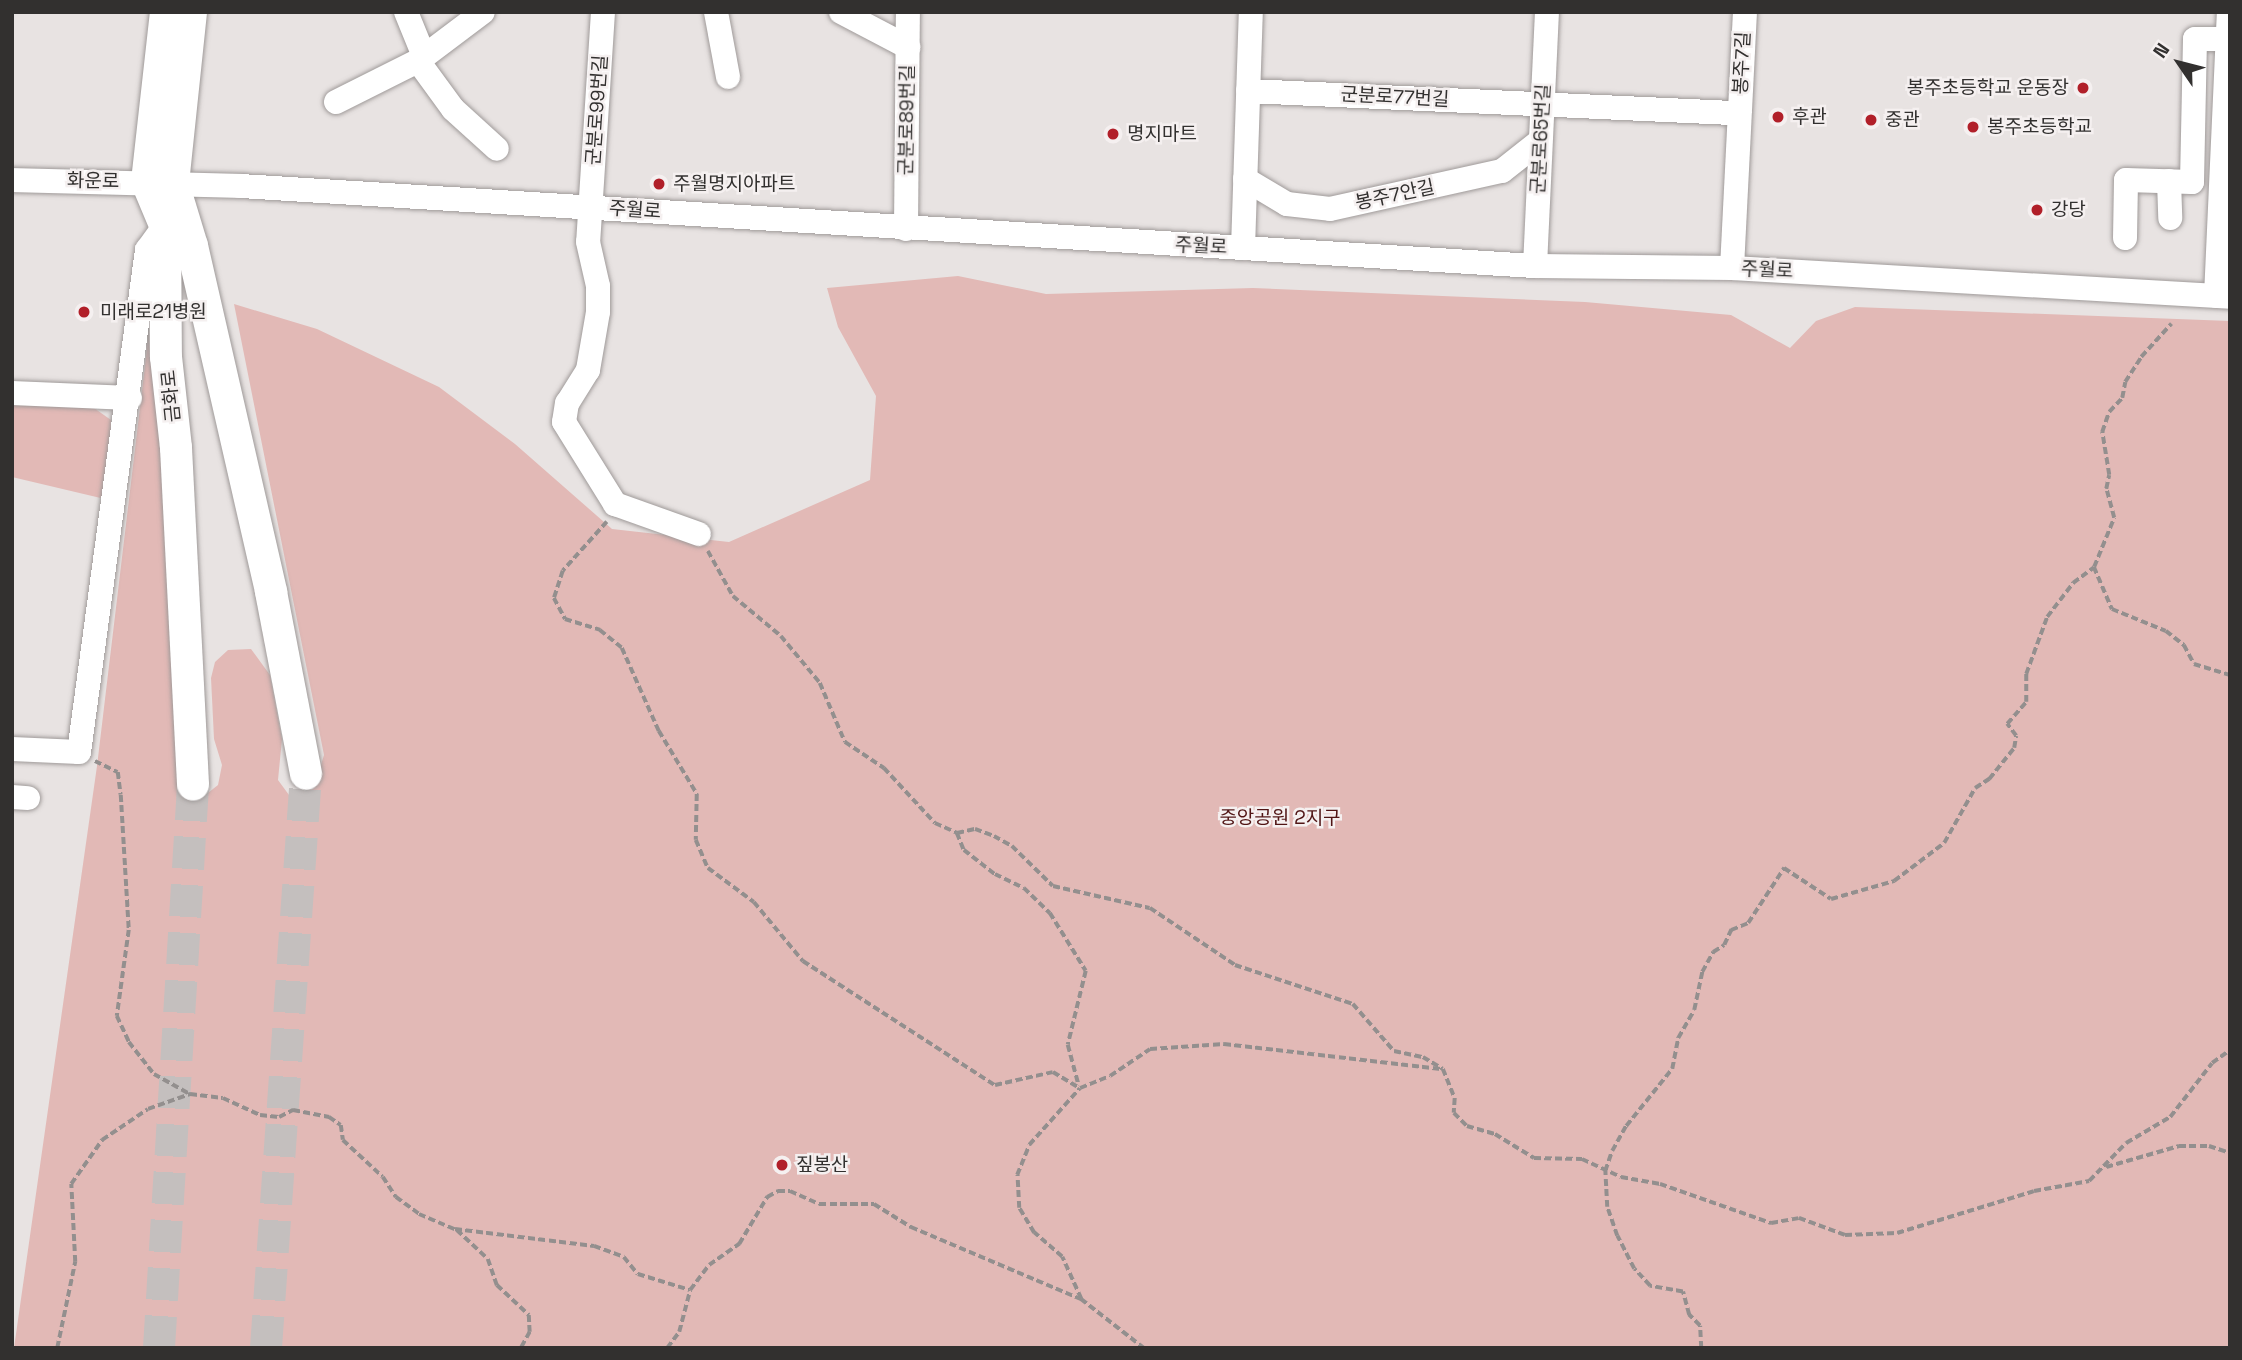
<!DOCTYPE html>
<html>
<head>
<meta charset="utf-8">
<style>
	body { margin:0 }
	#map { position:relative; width:2242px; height:1360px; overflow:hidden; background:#e8e3e2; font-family:"Space Grotesk","Noto Sans KR",sans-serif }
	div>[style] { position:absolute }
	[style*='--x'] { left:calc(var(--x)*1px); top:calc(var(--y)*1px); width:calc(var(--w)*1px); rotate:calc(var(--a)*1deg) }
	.green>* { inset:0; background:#e2b9b6 }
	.major-tunnel>* { height:32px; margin-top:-16px; transform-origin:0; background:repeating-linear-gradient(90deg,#c4bfbe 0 32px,transparent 0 48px) }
	.path>* { height:3.5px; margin-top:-1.75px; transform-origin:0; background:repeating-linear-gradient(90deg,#938f8e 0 7px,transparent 0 10.5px) }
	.roads { filter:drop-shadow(0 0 2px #9f9a99) drop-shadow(0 0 2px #9f9a99) }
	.minor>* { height:24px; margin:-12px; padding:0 12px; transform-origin:12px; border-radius:12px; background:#fff }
	.major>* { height:32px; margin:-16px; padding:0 16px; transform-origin:16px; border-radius:16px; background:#fff }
	.dots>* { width:19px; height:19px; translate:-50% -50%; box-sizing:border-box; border:4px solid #f5f0f0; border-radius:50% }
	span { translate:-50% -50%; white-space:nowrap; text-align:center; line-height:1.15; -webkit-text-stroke:5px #f5f0f0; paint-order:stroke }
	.street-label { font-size:19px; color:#32302f }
	.poi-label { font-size:19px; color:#32302f }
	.right { translate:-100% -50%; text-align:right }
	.left { translate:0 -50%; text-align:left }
	.park-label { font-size:19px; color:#511515 }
	.frame { position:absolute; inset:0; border:14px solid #32302f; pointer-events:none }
	.north { position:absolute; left:2144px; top:28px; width:70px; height:70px; -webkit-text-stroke:5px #f5f0f0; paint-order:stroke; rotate:305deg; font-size:19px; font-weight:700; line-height:28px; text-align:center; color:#32302f }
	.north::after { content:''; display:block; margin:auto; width:24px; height:32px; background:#32302f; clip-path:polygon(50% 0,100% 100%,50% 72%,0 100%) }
</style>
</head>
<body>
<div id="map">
	<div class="green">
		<i style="clip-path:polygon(958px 276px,1046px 294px,1253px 288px,1585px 302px,1731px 315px,1790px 348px,1816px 321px,1855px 307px,2230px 321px,2230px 1348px,14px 1348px,97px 766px,153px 299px,178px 787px,184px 799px,194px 804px,218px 785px,222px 765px,214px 739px,211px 678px,215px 662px,228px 650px,251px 649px,270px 675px,282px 739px,278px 780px,289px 795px,302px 798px,314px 788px,324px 755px,234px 304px,317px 329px,439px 387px,515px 444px,612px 529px,729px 542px,870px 480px,876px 396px,838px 327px,827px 288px)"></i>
		<i style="clip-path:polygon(12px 403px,94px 408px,111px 420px,109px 500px,12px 477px)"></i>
	</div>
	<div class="major-tunnel">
		<i style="--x:159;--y:1348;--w:564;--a:-86.54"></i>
		<i style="--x:266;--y:1348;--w:575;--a:-86.01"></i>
	</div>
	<div class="path">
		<i style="--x:607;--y:522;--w:66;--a:131.9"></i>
		<i style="--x:563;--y:571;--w:28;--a:108"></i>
		<i style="--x:554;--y:598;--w:24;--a:62"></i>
		<i style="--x:565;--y:619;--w:37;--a:17"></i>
		<i style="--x:600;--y:630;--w:28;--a:39"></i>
		<i style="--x:622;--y:648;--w:91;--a:66"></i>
		<i style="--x:659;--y:731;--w:74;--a:58.9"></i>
		<i style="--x:697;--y:794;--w:46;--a:91.2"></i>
		<i style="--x:696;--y:840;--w:30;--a:67"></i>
		<i style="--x:708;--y:868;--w:57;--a:36.5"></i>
		<i style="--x:754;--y:902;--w:77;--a:50.3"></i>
		<i style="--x:803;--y:961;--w:229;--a:32.9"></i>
		<i style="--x:995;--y:1085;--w:59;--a:-12.6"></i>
		<i style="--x:1053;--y:1072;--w:31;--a:31"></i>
		<i style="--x:708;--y:551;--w:51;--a:60.9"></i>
		<i style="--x:733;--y:596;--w:62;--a:39.8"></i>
		<i style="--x:781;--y:636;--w:61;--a:50.3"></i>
		<i style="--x:820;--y:683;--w:64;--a:67"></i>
		<i style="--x:845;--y:742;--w:47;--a:33.7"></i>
		<i style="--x:884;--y:768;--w:75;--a:47.2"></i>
		<i style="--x:935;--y:823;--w:24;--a:24"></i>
		<i style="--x:957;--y:833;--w:18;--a:-13"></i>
		<i style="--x:975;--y:829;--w:20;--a:20"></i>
		<i style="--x:994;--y:836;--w:21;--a:29"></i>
		<i style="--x:1012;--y:846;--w:57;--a:44.3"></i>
		<i style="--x:1053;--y:886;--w:99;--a:12.8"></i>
		<i style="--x:1150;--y:908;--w:102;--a:33.8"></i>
		<i style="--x:1235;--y:965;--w:124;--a:18.3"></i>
		<i style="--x:1353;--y:1004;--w:62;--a:48.9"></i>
		<i style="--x:1394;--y:1051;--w:30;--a:12"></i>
		<i style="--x:1423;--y:1057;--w:23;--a:31"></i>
		<i style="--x:1443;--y:1069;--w:31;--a:68"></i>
		<i style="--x:1455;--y:1098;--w:15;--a:94"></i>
		<i style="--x:1454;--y:1113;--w:18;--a:45"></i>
		<i style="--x:1467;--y:1126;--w:29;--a:16"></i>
		<i style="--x:1495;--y:1134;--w:46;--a:31.6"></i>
		<i style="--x:1534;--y:1158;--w:48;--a:1.2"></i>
		<i style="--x:1582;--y:1159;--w:43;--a:24.8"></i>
		<i style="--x:1621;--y:1177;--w:40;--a:10"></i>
		<i style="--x:1660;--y:1184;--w:118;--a:19.4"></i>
		<i style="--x:1771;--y:1223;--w:28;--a:-10"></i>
		<i style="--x:1799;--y:1218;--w:49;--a:20.3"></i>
		<i style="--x:1845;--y:1235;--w:52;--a:-2.2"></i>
		<i style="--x:1897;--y:1233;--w:143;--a:-17"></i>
		<i style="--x:2034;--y:1191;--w:56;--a:-10.3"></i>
		<i style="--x:2089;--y:1181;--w:53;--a:-45.8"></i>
		<i style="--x:2126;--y:1143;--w:51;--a:-30.6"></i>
		<i style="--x:2170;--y:1117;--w:68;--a:-52.1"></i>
		<i style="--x:2212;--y:1063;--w:22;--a:-36"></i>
		<i style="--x:2094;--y:567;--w:46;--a:66.8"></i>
		<i style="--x:2112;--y:609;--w:58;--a:22.2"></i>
		<i style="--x:2166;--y:631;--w:23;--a:38"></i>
		<i style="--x:2184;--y:645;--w:21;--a:62"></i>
		<i style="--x:2194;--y:664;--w:38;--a:17"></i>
		<i style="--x:95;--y:761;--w:25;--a:26"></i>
		<i style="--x:118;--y:772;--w:23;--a:83"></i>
		<i style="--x:121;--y:795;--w:135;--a:86.6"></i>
		<i style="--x:129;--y:930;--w:87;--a:97.9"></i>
		<i style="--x:117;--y:1016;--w:29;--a:65"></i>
		<i style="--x:129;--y:1042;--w:41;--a:52"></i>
		<i style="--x:154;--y:1074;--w:41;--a:29.1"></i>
		<i style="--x:190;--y:1094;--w:33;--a:7"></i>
		<i style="--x:223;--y:1098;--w:41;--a:24.7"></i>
		<i style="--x:260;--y:1115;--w:19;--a:6"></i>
		<i style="--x:279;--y:1117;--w:16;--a:-27"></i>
		<i style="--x:293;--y:1110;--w:37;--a:11"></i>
		<i style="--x:329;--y:1117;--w:14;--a:34"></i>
		<i style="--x:341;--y:1125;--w:15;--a:82"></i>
		<i style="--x:343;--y:1140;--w:54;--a:42.8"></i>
		<i style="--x:383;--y:1177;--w:24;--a:57"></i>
		<i style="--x:396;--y:1197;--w:29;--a:36"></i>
		<i style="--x:419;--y:1214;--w:39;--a:23"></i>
		<i style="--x:455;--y:1229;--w:140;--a:7"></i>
		<i style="--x:594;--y:1246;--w:32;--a:20"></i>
		<i style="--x:624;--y:1257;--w:22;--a:51"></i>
		<i style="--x:638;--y:1274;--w:54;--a:17.1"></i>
		<i style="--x:957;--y:833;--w:18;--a:68"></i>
		<i style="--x:964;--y:850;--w:39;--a:38"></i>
		<i style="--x:995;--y:874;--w:32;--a:26"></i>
		<i style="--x:1024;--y:888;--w:36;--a:44"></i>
		<i style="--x:1050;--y:913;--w:68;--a:58.2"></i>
		<i style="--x:1086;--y:971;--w:76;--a:103.7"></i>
		<i style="--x:1068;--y:1045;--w:42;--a:75"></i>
		<i style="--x:2106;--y:1167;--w:76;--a:-16"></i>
		<i style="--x:2179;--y:1146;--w:30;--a:0"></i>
		<i style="--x:2209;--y:1146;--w:22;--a:18"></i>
		<i style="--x:457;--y:1230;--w:42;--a:43.1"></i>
		<i style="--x:488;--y:1259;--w:28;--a:71"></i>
		<i style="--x:497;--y:1285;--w:44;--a:43.2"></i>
		<i style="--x:529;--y:1315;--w:17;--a:87"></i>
		<i style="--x:530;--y:1332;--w:18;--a:119"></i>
		<i style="--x:1081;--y:1299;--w:46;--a:-114.3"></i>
		<i style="--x:1062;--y:1257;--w:37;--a:-139"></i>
		<i style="--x:1034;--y:1233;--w:29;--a:-121"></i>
		<i style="--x:1019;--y:1208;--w:33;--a:-93"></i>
		<i style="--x:1017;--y:1175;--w:32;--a:-68"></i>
		<i style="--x:1029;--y:1145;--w:76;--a:-48.2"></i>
		<i style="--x:1080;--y:1088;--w:32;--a:-22"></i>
		<i style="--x:1110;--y:1076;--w:48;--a:-34"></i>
		<i style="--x:1150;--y:1049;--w:74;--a:-3.9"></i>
		<i style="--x:1224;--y:1044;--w:218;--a:6.6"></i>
		<i style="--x:57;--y:1348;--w:88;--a:-78.2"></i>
		<i style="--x:75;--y:1262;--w:78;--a:-92.9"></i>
		<i style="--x:71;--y:1184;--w:54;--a:-54.8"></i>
		<i style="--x:102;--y:1140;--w:55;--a:-34"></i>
		<i style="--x:148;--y:1109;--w:45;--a:-19.7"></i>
		<i style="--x:667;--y:1348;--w:20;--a:-53"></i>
		<i style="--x:679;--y:1332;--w:43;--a:-75.3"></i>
		<i style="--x:690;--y:1290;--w:31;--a:-53"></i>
		<i style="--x:709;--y:1265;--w:37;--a:-35"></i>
		<i style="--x:739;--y:1244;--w:55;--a:-59.2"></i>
		<i style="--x:767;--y:1197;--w:13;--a:-29"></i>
		<i style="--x:778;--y:1191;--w:12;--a:0"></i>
		<i style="--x:790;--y:1191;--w:32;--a:24"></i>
		<i style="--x:819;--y:1204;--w:55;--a:0"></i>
		<i style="--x:874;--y:1204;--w:44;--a:31.9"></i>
		<i style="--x:911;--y:1227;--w:185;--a:23"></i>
		<i style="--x:1081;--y:1299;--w:80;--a:37.9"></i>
		<i style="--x:1701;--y:1348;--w:22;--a:-93"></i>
		<i style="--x:1700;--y:1326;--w:16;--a:-135"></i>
		<i style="--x:1689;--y:1315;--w:24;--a:-105"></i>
		<i style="--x:1683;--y:1292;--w:34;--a:-170"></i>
		<i style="--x:1650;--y:1286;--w:23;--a:-133"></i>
		<i style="--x:1634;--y:1269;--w:37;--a:-117"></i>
		<i style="--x:1617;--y:1236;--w:31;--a:-109"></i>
		<i style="--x:1607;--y:1207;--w:36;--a:-93"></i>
		<i style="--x:1605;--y:1171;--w:21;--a:-71"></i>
		<i style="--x:1612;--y:1151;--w:29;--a:-61"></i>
		<i style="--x:1626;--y:1126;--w:73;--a:-51.1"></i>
		<i style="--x:1672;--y:1069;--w:32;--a:-79"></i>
		<i style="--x:1678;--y:1038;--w:32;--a:-60"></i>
		<i style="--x:1694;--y:1010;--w:39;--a:-78"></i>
		<i style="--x:1702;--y:972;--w:23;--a:-61"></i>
		<i style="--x:1713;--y:952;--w:13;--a:-32"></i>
		<i style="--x:1724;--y:945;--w:17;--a:-65"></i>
		<i style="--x:1731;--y:930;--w:18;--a:-22"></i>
		<i style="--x:1748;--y:923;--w:66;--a:-56.8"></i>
		<i style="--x:1784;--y:868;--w:56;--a:33.4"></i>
		<i style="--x:1831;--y:899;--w:66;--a:-15.9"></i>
		<i style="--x:1894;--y:881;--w:63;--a:-37.2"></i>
		<i style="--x:1944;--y:843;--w:63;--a:-60.6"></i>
		<i style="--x:1975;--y:788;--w:17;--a:-33"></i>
		<i style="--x:1989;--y:779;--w:40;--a:-51"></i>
		<i style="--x:2014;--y:748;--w:12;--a:-81"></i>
		<i style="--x:2016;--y:736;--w:15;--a:-127"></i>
		<i style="--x:2007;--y:724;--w:29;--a:-49"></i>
		<i style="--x:2026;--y:702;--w:28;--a:-90"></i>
		<i style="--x:2026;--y:674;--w:61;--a:-69.8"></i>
		<i style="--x:2047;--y:617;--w:43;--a:-52.6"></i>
		<i style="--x:2073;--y:583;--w:26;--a:-37"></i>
		<i style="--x:2094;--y:567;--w:53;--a:-67.8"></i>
		<i style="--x:2114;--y:518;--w:30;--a:-105"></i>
		<i style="--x:2106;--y:489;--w:14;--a:-78"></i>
		<i style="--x:2109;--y:475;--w:44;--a:-99.2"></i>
		<i style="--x:2102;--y:432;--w:21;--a:-71"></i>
		<i style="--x:2109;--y:412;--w:19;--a:-47"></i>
		<i style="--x:2122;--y:398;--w:16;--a:-79"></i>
		<i style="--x:2125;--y:382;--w:30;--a:-57"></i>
		<i style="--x:2141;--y:357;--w:45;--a:-47.7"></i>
	</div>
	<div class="roads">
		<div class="minor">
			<i style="--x:406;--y:12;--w:48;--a:67.8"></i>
			<i style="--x:603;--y:12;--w:230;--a:93.7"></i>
			<i style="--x:588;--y:242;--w:45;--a:77.2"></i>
			<i style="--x:598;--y:286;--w:26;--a:90"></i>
			<i style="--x:598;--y:312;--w:59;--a:99.8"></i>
			<i style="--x:588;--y:370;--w:39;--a:122"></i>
			<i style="--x:567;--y:403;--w:19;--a:99"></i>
			<i style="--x:564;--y:422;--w:97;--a:58.1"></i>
			<i style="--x:615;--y:504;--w:89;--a:19.7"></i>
			<i style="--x:716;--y:12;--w:66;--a:79.5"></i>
			<i style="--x:841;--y:12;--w:76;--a:27.6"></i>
			<i style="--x:418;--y:61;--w:59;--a:53.9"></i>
			<i style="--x:453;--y:109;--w:59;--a:42.3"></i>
			<i style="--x:1248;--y:91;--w:492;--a:2.6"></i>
			<i style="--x:336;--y:102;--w:92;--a:-26.6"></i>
			<i style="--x:418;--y:61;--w:81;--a:-37"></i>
			<i style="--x:1245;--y:179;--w:49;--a:30.8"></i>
			<i style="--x:1287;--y:204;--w:43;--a:6.6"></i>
			<i style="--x:1330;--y:209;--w:176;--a:-12.5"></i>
			<i style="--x:1502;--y:171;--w:48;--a:-38.3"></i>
			<i style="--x:12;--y:180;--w:229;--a:1.5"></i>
			<i style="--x:241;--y:186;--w:1296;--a:3.54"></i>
			<i style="--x:1535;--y:266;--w:197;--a:0.6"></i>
			<i style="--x:1732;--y:268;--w:499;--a:3.3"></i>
			<i style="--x:2169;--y:181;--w:37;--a:88"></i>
			<i style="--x:906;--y:229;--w:217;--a:-89.5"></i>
			<i style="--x:2125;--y:238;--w:58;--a:-89"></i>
			<i style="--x:2126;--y:180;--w:66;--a:1.7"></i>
			<i style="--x:2192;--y:182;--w:143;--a:-88.8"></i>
			<i style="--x:2195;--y:39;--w:33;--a:0"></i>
			<i style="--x:1243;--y:248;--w:236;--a:-88.1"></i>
			<i style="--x:1535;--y:266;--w:254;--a:-87.3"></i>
			<i style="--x:1732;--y:268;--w:256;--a:-87.1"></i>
			<i style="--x:2216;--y:296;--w:284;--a:-87.4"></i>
			<i style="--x:12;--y:393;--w:118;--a:2.4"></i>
			<i style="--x:12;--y:749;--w:67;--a:2.6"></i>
			<i style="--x:79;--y:752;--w:507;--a:-82.29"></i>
			<i style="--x:147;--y:250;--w:31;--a:-54"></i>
			<i style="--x:12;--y:797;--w:16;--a:4"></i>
		</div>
		<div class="major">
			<i style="--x:166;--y:12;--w:171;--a:96.4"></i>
			<i style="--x:147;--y:182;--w:47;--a:67.3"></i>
			<i style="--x:165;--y:225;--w:132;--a:89.6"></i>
			<i style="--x:166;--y:357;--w:92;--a:83.7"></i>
			<i style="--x:176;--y:448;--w:337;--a:87.1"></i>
			<i style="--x:191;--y:12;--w:172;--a:96"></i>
			<i style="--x:173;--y:183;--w:66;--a:73.2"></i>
			<i style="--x:192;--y:246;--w:355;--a:77.1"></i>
			<i style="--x:271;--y:592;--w:185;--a:79.1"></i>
		</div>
	</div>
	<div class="dots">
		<i style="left:2083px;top:88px;background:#b11f29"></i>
		<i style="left:1778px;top:117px;background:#b11f29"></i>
		<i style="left:1871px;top:120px;background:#b11f29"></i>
		<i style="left:1973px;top:127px;background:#b11f29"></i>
		<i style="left:1113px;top:134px;background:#b11f29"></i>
		<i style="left:659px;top:184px;background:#b11f29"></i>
		<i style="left:2037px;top:210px;background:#b11f29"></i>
		<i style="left:84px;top:312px;background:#b11f29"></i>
		<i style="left:782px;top:1165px;background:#b11f29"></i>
	</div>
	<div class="street-label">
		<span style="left:1742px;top:63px;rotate:-87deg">봉주7길</span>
		<span style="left:1395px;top:97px;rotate:3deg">군분로77번길</span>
		<span style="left:597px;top:110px;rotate:-86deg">군분로99번길</span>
		<span style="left:907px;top:120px;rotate:-89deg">군분로89번길</span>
		<span style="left:1541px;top:139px;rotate:-87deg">군분로65번길</span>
		<span style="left:93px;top:181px;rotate:1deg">화운로</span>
		<span style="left:1395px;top:195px;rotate:-12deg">봉주7안길</span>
		<span style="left:635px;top:210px;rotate:4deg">주월로</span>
		<span style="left:1201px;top:246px;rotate:3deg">주월로</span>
		<span style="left:1767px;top:270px;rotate:3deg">주월로</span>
		<span style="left:171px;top:396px;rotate:-96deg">금화로</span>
	</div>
	<div class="poi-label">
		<span class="right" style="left:2069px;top:88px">봉주초등학교 운동장</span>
		<span class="left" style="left:1792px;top:117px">후관</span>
		<span class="left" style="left:1885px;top:120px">중관</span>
		<span class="left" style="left:1987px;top:127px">봉주초등학교</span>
		<span class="left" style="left:1127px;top:134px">명지마트</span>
		<span class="left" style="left:673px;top:184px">주월명지아파트</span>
		<span class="left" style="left:2051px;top:210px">강당</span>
		<span class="left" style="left:100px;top:312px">미래로21병원</span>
		<span class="left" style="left:796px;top:1165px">짚봉산</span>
	</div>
	<div class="park-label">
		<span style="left:1280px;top:818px">중앙공원 2지구</span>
	</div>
	<div class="frame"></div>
	<div class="north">N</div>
</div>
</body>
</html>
